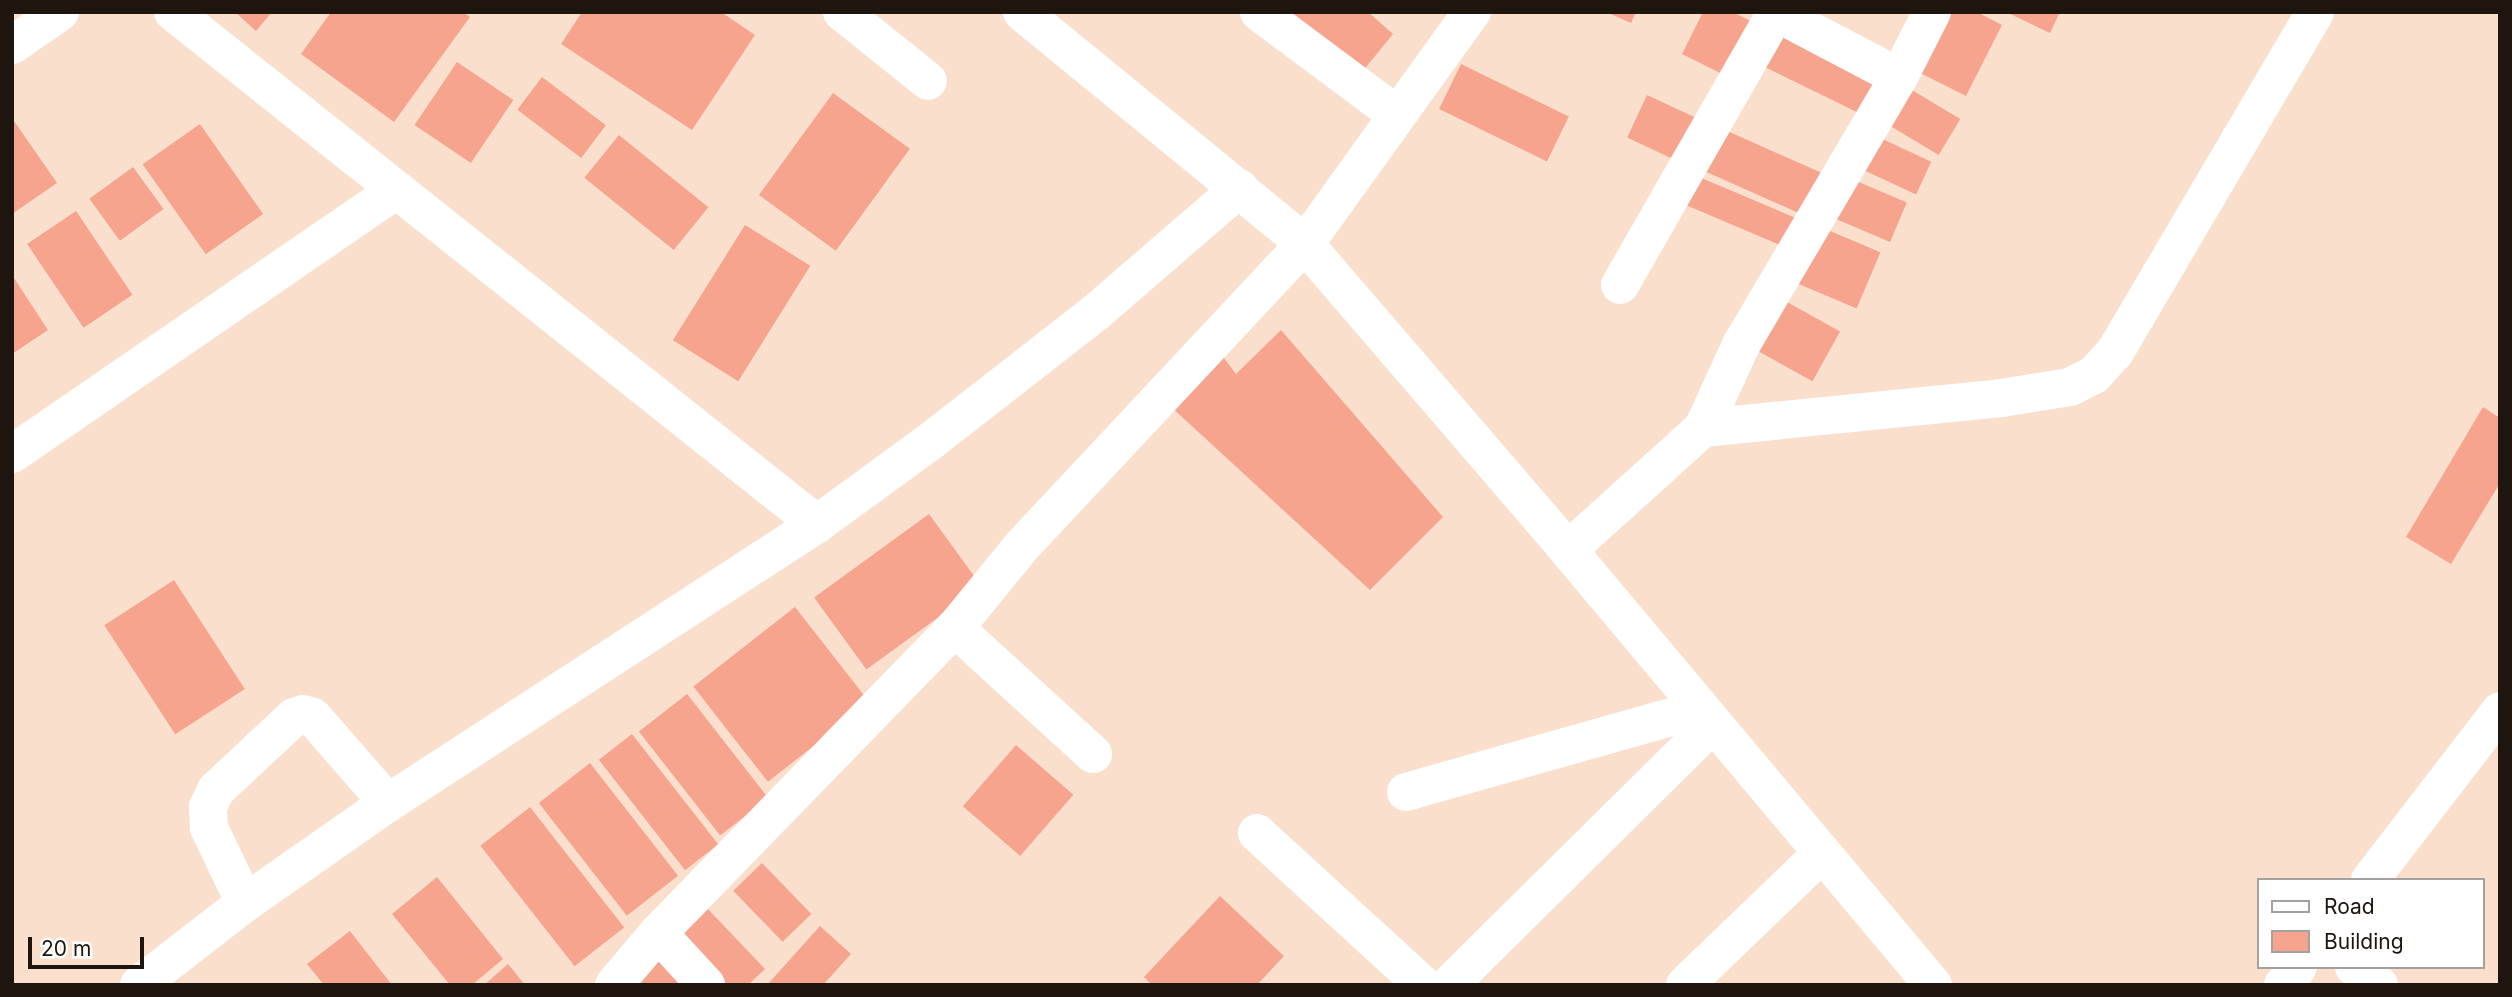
<!DOCTYPE html>
<html>
<head>
<meta charset="utf-8">
<style>
	body { margin:0 }
	#map { position:relative; width:2512px; height:997px; overflow:hidden; background:#fadfcd; font-family:Inter,sans-serif }
	div>[style] { position:absolute }
	[style*='--x'] { left:calc(var(--x)*1px); top:calc(var(--y)*1px); width:calc(var(--w)*1px); rotate:calc(var(--a)*1deg) }
	.building>* { inset:0; background:#f6a48e; transform-origin:0 0 }
	.minor>* { height:38px; margin:-19px; padding:0 19px; transform-origin:19px; border-radius:19px; background:#fff }
	span { translate:-50% -50%; white-space:nowrap; text-align:center; line-height:1.15; -webkit-text-stroke:5px #fff; paint-order:stroke }
	.frame { position:absolute; inset:0; border:14px solid #1e150f; pointer-events:none }
	.legend { position:absolute; left:2257px; top:878px; width:228px; height:91px; box-sizing:border-box; background:#fff; border:2px solid #a5a19f; margin:0; padding:9px 12px; list-style:none; font-size:21px; color:#1e150f }
	.legend li { display:flex; align-items:center; gap:14px; height:35px }
	.legend b { width:35px; border:2px solid #a5a19f }
	.scale { position:absolute; left:28px; top:937px; width:116px; height:32px; box-sizing:border-box; border:4px solid #1e150f; border-top:0; padding-left:9px; font-size:21px; line-height:24px; white-space:nowrap; color:#1e150f; -webkit-text-stroke:5px #fff; paint-order:stroke }
</style>
</head>
<body>
<div id="map">
	<div class="building">
		<i style="clip-path:polygon(235px 12px,272px 12px,256px 31px)"></i>
		<i style="clip-path:polygon(331px 12px,463px 12px,470px 17px,394px 122px,301px 54px)"></i>
		<i style="clip-path:polygon(582px 12px,721px 12px,755px 35px,692px 130px,561px 44px)"></i>
		<i style="clip-path:polygon(1281px 12px,1368px 12px,1393px 34px,1358px 77px)"></i>
		<i style="clip-path:polygon(1606px 12px,1636px 12px,1631px 23px)"></i>
		<i style="clip-path:polygon(1703px 12px,1733px 12px,1760px 26px,1732px 79px,1682px 54px)"></i>
		<i style="clip-path:polygon(1938px 12px,1977px 12px,2002px 25px,1966px 96px,1910px 68px)"></i>
		<i style="clip-path:polygon(2006px 12px,2060px 12px,2050px 33px)"></i>
		<i style="left:1777px;top:33px;width:121px;height:36px;rotate:26deg"></i>
		<i style="left:457px;top:62px;width:68px;height:76px;rotate:34deg"></i>
		<i style="left:1461px;top:64px;width:120px;height:50px;rotate:26deg"></i>
		<i style="left:542px;top:77px;width:80px;height:41px;rotate:37deg"></i>
		<i style="left:1902px;top:84px;width:68px;height:42px;rotate:31deg"></i>
		<i style="left:833px;top:93px;width:95px;height:126px;rotate:36deg"></i>
		<i style="left:1647px;top:95px;width:60px;height:47px;rotate:25deg"></i>
		<i style="clip-path:polygon(12px 118px,57px 183px,12px 214px)"></i>
		<i style="left:200px;top:124px;width:110px;height:70px;rotate:55deg"></i>
		<i style="left:1723px;top:129px;width:112px;height:46px;rotate:24deg"></i>
		<i style="left:619px;top:135px;width:115px;height:55px;rotate:39deg"></i>
		<i style="left:1876px;top:136px;width:61px;height:36px;rotate:25deg"></i>
		<i style="left:133px;top:167px;width:52px;height:54px;rotate:54deg"></i>
		<i style="left:1692px;top:174px;width:121px;height:31px;rotate:23deg"></i>
		<i style="left:1847px;top:177px;width:65px;height:43px;rotate:23deg"></i>
		<i style="left:76px;top:211px;width:101px;height:59px;rotate:56deg"></i>
		<i style="left:745px;top:225px;width:77px;height:136px;rotate:32deg"></i>
		<i style="left:1816px;top:225px;width:70px;height:61px;rotate:23deg"></i>
		<i style="clip-path:polygon(12px 275px,48px 330px,12px 354px)"></i>
		<i style="left:1778px;top:297px;width:71px;height:57px;rotate:29deg"></i>
		<i style="clip-path:polygon(1281px 330px,1443px 517px,1370px 590px,1169px 405px,1220px 353px,1236px 374px)"></i>
		<i style="clip-path:polygon(2483px 407px,2500px 418px,2500px 483px,2451px 564px,2406px 537px)"></i>
		<i style="left:929px;top:514px;width:89px;height:142px;rotate:54deg"></i>
		<i style="left:174px;top:580px;width:130px;height:83px;rotate:57deg"></i>
		<i style="left:795px;top:607px;width:121px;height:129px;rotate:52deg"></i>
		<i style="left:687px;top:694px;width:132px;height:61px;rotate:52deg"></i>
		<i style="left:632px;top:734px;width:140px;height:42px;rotate:52deg"></i>
		<i style="left:1016px;top:745px;width:76px;height:81px;rotate:41deg"></i>
		<i style="left:590px;top:763px;width:143px;height:65px;rotate:52deg"></i>
		<i style="left:530px;top:807px;width:153px;height:63px;rotate:52deg"></i>
		<i style="left:762px;top:863px;width:71px;height:40px;rotate:46deg"></i>
		<i style="clip-path:polygon(437px 877px,503px 959px,472px 985px,450px 985px,392px 914px)"></i>
		<i style="clip-path:polygon(1220px 896px,1284px 956px,1257px 985px,1152px 985px,1144px 977px)"></i>
		<i style="clip-path:polygon(708px 909px,765px 969px,748px 985px,720px 985px,675px 941px)"></i>
		<i style="clip-path:polygon(820px 926px,851px 954px,823px 985px,767px 985px)"></i>
		<i style="clip-path:polygon(350px 931px,392px 985px,324px 985px,307px 964px)"></i>
		<i style="clip-path:polygon(660px 953px,695px 985px,632px 985px)"></i>
		<i style="clip-path:polygon(508px 964px,525px 985px,484px 985px)"></i>
	</div>
	<div class="minor">
		<i style="--x:173;--y:12;--w:823;--a:38.49"></i>
		<i style="--x:842;--y:12;--w:110;--a:38.7"></i>
		<i style="--x:1022;--y:12;--w:366;--a:39.3"></i>
		<i style="--x:1305;--y:244;--w:403;--a:49.3"></i>
		<i style="--x:1568;--y:550;--w:568;--a:50"></i>
		<i style="--x:1259;--y:12;--w:171;--a:36.7"></i>
		<i style="--x:1775;--y:12;--w:140;--a:27.7"></i>
		<i style="--x:12;--y:45;--w:58;--a:-34.5"></i>
		<i style="--x:1620;--y:285;--w:314;--a:-60.2"></i>
		<i style="--x:1703;--y:428;--w:300;--a:-5.7"></i>
		<i style="--x:2001;--y:398;--w:70;--a:-9.1"></i>
		<i style="--x:2070;--y:387;--w:27;--a:-27"></i>
		<i style="--x:2094;--y:375;--w:31;--a:-48"></i>
		<i style="--x:2115;--y:352;--w:394;--a:-59.5"></i>
		<i style="--x:12;--y:454;--w:466;--a:-34.5"></i>
		<i style="--x:1568;--y:550;--w:182;--a:-42.1"></i>
		<i style="--x:1703;--y:428;--w:91;--a:-65.4"></i>
		<i style="--x:1741;--y:345;--w:311;--a:-59.5"></i>
		<i style="--x:1899;--y:77;--w:73;--a:-63.1"></i>
		<i style="--x:955;--y:628;--w:187;--a:42.4"></i>
		<i style="--x:1406;--y:792;--w:305;--a:-15.8"></i>
		<i style="--x:1257;--y:833;--w:225;--a:42.5"></i>
		<i style="--x:2370;--y:880;--w:213;--a:-52.4"></i>
		<i style="--x:245;--y:903;--w:83;--a:-115.6"></i>
		<i style="--x:209;--y:828;--w:21;--a:-93"></i>
		<i style="--x:208;--y:807;--w:19;--a:-65"></i>
		<i style="--x:216;--y:790;--w:107;--a:-43.1"></i>
		<i style="--x:294;--y:717;--w:9;--a:-18"></i>
		<i style="--x:303;--y:714;--w:10;--a:17"></i>
		<i style="--x:313;--y:717;--w:114;--a:48.9"></i>
		<i style="--x:658;--y:933;--w:71;--a:47.3"></i>
		<i style="--x:2354;--y:967;--w:31;--a:36"></i>
		<i style="--x:139;--y:985;--w:134;--a:-37.7"></i>
		<i style="--x:245;--y:903;--w:174;--a:-35"></i>
		<i style="--x:388;--y:803;--w:512;--a:-33.04"></i>
		<i style="--x:817;--y:524;--w:142;--a:-36.1"></i>
		<i style="--x:932;--y:440;--w:207;--a:-37.9"></i>
		<i style="--x:1095;--y:313;--w:191;--a:-40.8"></i>
		<i style="--x:614;--y:985;--w:68;--a:-49.8"></i>
		<i style="--x:658;--y:933;--w:426;--a:-45.8"></i>
		<i style="--x:955;--y:628;--w:104;--a:-50.8"></i>
		<i style="--x:1021;--y:547;--w:415;--a:-46.9"></i>
		<i style="--x:1305;--y:244;--w:286;--a:-54.3"></i>
		<i style="--x:1449;--y:985;--w:371;--a:-44.7"></i>
		<i style="--x:1685;--y:985;--w:189;--a:-43.9"></i>
		<i style="--x:2283;--y:985;--w:23;--a:-50"></i>
	</div>
	<div class="frame"></div>
	<ul class="legend">
	<li><b style="height:9px;background:#fff"></b>Road</li>
	<li><b style="height:19px;background:#f6a48e"></b>Building</li>
	</ul>
	<div class="scale">20 m</div>
</div>
</body>
</html>
